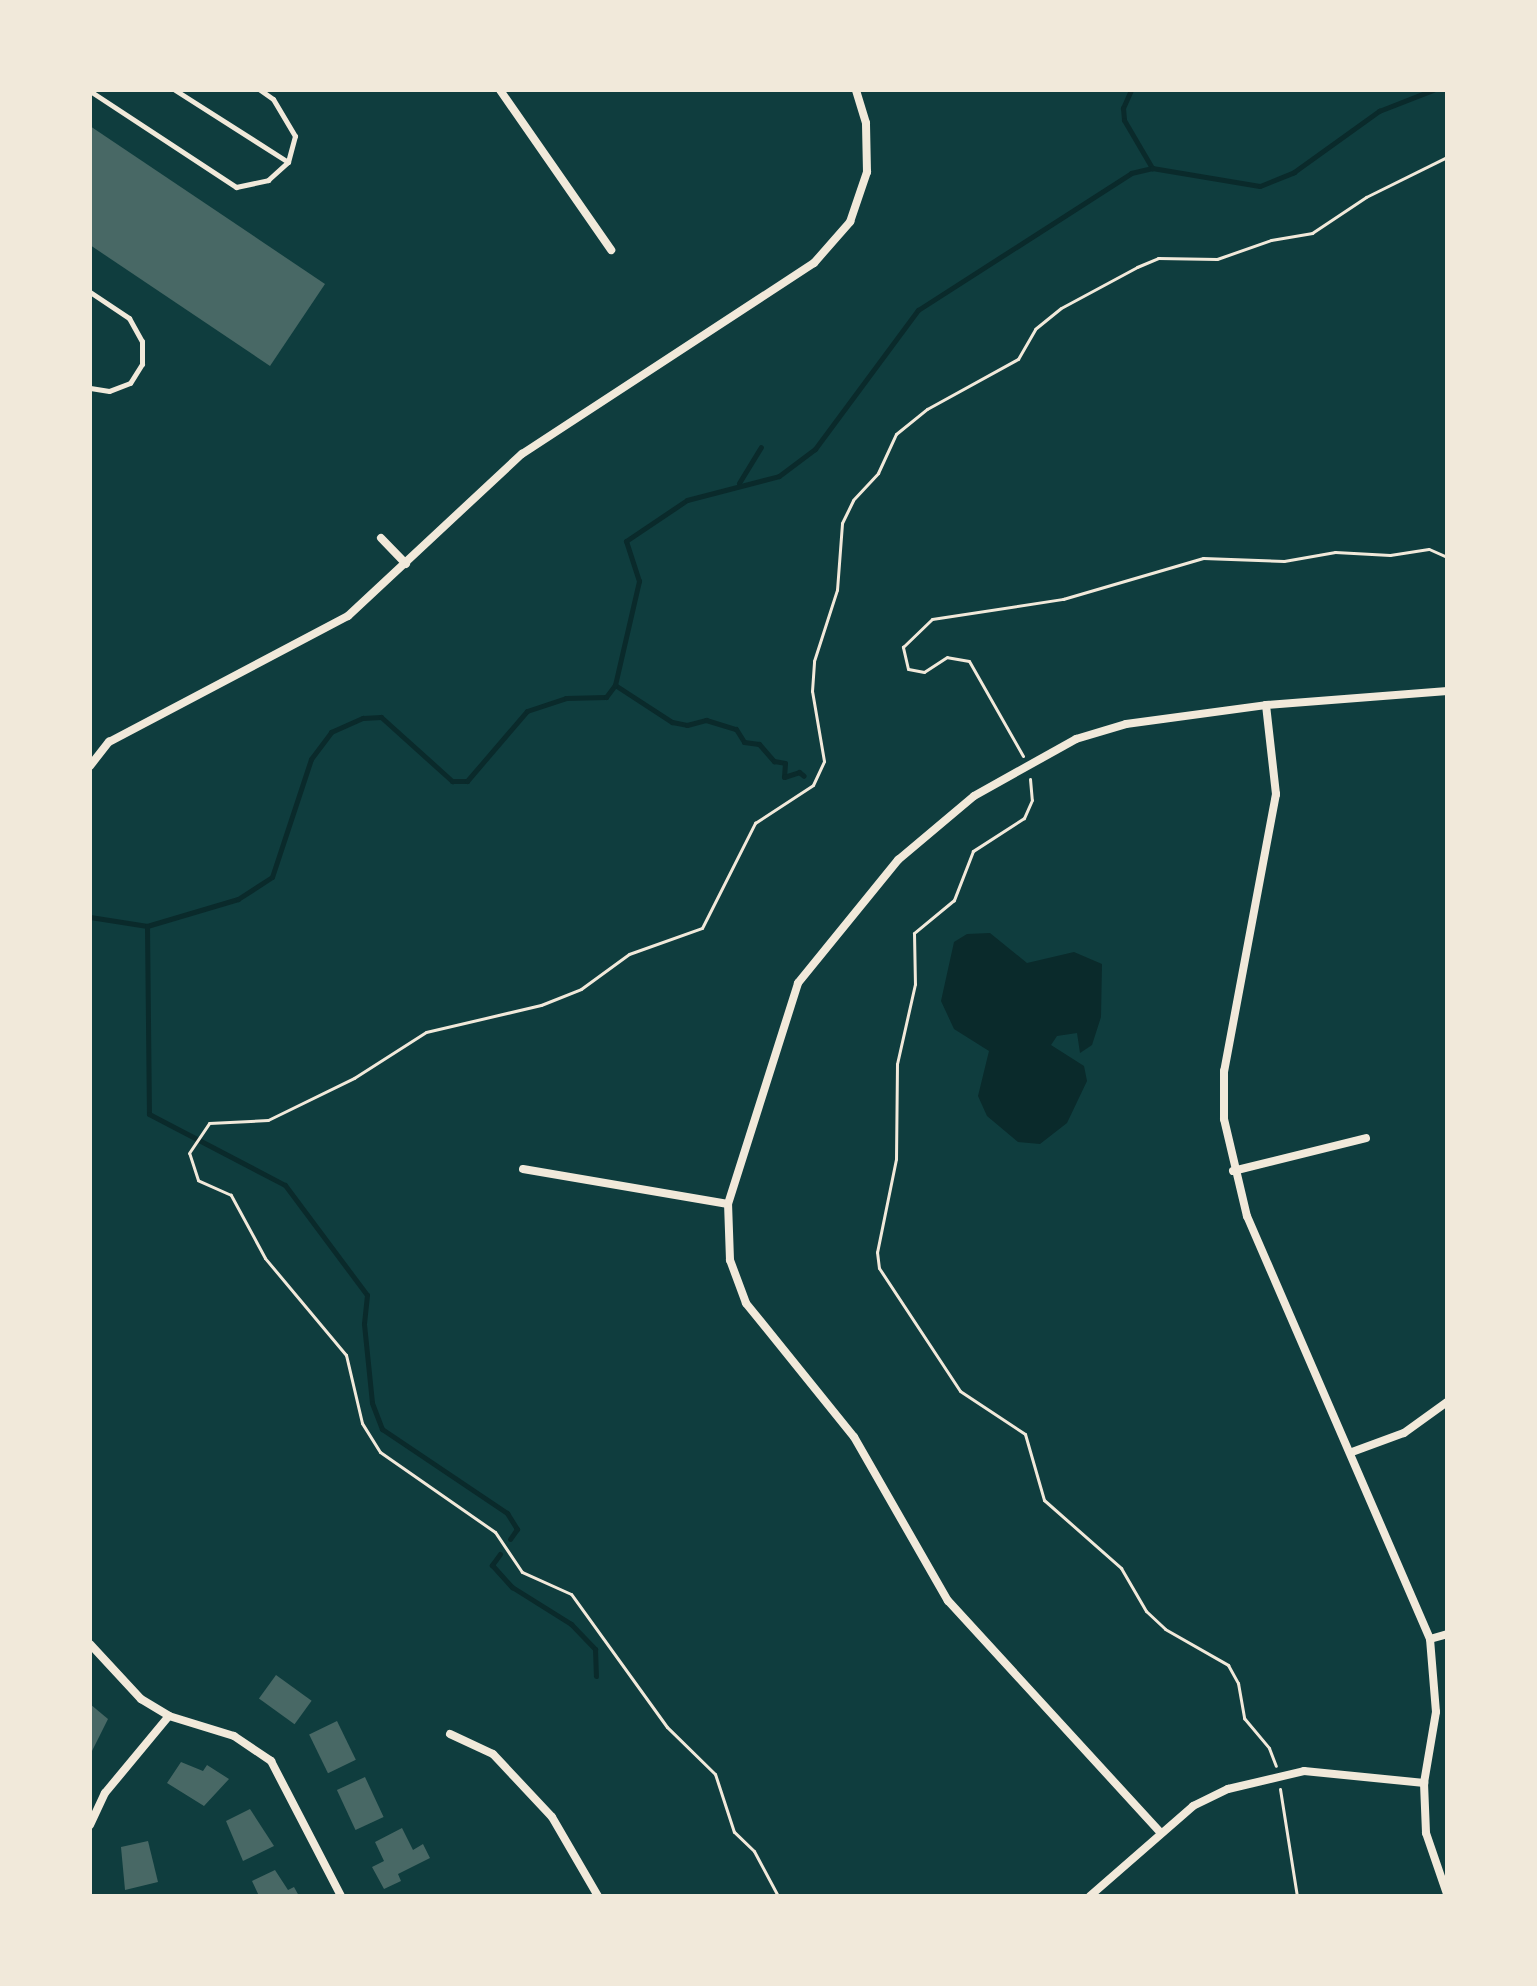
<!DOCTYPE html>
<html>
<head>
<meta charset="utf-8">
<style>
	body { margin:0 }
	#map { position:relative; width:1537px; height:1986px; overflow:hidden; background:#0f3d3e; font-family:"Public Sans",sans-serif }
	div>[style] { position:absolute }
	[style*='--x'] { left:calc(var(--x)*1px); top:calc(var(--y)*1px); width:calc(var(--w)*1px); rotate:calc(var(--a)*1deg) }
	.water>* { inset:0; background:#0a2a2b }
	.stream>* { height:5px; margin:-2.5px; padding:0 2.5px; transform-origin:2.5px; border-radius:2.5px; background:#0a2a2b }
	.building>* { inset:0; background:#486865; transform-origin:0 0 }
	.path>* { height:3px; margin:-1.5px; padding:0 1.5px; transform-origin:1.5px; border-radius:1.5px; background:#f1e9da }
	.service>* { height:5px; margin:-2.5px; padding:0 2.5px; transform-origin:2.5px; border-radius:2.5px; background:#f1e9da }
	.minor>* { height:8px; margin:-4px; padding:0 4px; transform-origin:4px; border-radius:4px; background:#f1e9da }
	span { translate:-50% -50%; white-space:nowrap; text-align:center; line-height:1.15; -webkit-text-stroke:6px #f1e9da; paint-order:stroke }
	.frame { position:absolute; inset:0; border:92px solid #f1e9da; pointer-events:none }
</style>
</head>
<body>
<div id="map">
	<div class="water">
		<i style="clip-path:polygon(990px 933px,1027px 963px,1074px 952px,1102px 964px,1101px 1017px,1092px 1045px,1080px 1053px,1077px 1033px,1057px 1036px,1051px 1045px,1084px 1066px,1087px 1081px,1067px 1123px,1040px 1144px,1018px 1142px,987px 1116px,978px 1096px,989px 1051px,954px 1029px,941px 1001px,954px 942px,967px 934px)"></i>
	</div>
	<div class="stream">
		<i style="--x:1131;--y:90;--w:20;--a:114"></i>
		<i style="--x:1123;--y:108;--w:12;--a:85"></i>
		<i style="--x:1124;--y:120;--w:56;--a:59.7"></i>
		<i style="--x:739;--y:483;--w:42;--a:-58.6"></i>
		<i style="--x:615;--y:685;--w:68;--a:33"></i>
		<i style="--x:672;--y:722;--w:15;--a:11"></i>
		<i style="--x:687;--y:725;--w:20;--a:-15"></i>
		<i style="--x:706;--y:720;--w:31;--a:17"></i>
		<i style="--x:736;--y:729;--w:15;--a:58"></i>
		<i style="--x:744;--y:742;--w:15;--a:8"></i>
		<i style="--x:759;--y:744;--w:23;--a:49"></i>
		<i style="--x:774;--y:761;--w:11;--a:10"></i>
		<i style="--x:785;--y:763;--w:14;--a:94"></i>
		<i style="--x:784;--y:777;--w:16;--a:-18"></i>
		<i style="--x:799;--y:772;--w:6;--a:39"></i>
		<i style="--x:90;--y:917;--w:58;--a:9"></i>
		<i style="--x:147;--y:926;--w:95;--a:-16.5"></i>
		<i style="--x:238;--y:899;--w:40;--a:-32.9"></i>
		<i style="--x:272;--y:877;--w:124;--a:-71.7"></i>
		<i style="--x:311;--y:759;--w:34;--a:-53"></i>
		<i style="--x:331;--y:732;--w:35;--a:-24"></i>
		<i style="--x:363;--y:718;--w:18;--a:-3"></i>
		<i style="--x:381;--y:717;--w:96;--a:42"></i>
		<i style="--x:452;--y:781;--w:15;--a:0"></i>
		<i style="--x:467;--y:781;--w:92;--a:-49.4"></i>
		<i style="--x:527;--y:711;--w:41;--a:-18.4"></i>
		<i style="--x:566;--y:698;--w:40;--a:-1.4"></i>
		<i style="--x:606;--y:697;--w:15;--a:-53"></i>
		<i style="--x:615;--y:685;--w:107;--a:-77"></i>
		<i style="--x:639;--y:581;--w:42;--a:-108"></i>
		<i style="--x:626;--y:541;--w:73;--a:-33.9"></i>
		<i style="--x:687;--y:500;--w:95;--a:-14.6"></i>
		<i style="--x:779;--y:476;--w:45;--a:-36.9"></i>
		<i style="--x:815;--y:449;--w:173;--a:-53.5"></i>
		<i style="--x:918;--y:310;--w:253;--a:-32.7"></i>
		<i style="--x:1131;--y:173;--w:22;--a:-13"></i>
		<i style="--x:1152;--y:168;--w:109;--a:9.5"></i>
		<i style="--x:1260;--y:186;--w:37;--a:-22"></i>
		<i style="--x:1294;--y:172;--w:105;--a:-35.7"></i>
		<i style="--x:1379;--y:111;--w:58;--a:-21.3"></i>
		<i style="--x:147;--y:926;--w:188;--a:89.4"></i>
		<i style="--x:149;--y:1114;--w:153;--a:27.6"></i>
		<i style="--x:285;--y:1185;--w:137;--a:53.3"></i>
		<i style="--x:367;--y:1295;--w:29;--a:96"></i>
		<i style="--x:364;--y:1324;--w:79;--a:84.2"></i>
		<i style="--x:372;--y:1403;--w:28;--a:69"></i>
		<i style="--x:382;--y:1429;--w:151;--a:33.9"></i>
		<i style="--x:507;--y:1513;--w:19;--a:58"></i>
		<i style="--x:517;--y:1529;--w:12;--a:125"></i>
		<i style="--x:500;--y:1554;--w:14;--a:126"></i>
		<i style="--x:492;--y:1565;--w:30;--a:48"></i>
		<i style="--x:512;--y:1587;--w:70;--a:32.1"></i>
		<i style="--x:571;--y:1624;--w:35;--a:46"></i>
		<i style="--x:595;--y:1649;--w:27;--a:88"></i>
	</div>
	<div class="building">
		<i style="clip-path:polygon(90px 126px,325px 284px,270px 366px,90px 245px)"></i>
		<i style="left:276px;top:1675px;width:44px;height:29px;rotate:36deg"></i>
		<i style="clip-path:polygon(90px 1704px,108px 1719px,90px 1755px)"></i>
		<i style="left:337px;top:1721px;width:43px;height:31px;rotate:64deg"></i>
		<i style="clip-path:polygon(181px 1762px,203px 1771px,207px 1765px,229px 1779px,204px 1806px,167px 1783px)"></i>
		<i style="left:365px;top:1777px;width:44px;height:31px;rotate:65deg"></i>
		<i style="clip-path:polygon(250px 1809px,274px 1846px,243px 1861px,226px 1821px)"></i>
		<i style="clip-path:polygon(402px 1828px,413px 1850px,423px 1844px,430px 1858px,398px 1874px,401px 1881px,384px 1889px,372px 1867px,384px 1861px,375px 1842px)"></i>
		<i style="clip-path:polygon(148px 1841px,158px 1882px,125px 1890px,121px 1847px)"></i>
		<i style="clip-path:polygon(275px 1870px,288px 1890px,294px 1887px,299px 1896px,259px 1896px,252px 1881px)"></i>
	</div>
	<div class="path">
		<i style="--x:1023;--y:756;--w:109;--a:-119.6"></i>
		<i style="--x:969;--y:661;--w:22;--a:-170"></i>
		<i style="--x:947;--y:657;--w:27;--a:147"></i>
		<i style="--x:924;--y:672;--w:16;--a:-169"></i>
		<i style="--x:908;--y:669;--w:23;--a:-103"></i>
		<i style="--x:903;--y:647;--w:40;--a:-44"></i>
		<i style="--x:932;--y:619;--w:133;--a:-8.7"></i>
		<i style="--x:1063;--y:599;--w:146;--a:-16.3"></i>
		<i style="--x:1203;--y:558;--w:81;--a:2.1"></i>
		<i style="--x:1284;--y:561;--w:52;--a:-10"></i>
		<i style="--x:1335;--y:552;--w:55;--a:3.1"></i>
		<i style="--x:1390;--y:555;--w:39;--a:-9"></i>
		<i style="--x:1429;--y:549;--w:20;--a:24"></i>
		<i style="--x:1030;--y:779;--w:21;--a:85"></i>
		<i style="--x:1032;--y:800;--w:20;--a:114"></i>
		<i style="--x:1024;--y:818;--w:61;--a:147.1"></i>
		<i style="--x:973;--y:851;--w:53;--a:111.2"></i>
		<i style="--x:954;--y:900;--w:52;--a:140.5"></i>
		<i style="--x:914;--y:933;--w:51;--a:88.9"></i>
		<i style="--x:915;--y:984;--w:82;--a:102.7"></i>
		<i style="--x:897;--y:1064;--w:95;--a:90.6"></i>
		<i style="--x:896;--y:1159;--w:95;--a:101.5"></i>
		<i style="--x:877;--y:1252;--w:16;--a:83"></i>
		<i style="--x:879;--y:1268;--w:147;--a:56.6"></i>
		<i style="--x:960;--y:1391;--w:78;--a:33.5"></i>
		<i style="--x:1025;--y:1434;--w:69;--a:73.9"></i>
		<i style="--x:1044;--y:1500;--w:103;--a:41.4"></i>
		<i style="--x:1121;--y:1568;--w:50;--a:59.8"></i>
		<i style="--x:1146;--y:1611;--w:26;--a:43"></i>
		<i style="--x:1165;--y:1629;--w:73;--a:29.7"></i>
		<i style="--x:1228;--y:1665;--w:21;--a:61"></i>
		<i style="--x:1238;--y:1683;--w:36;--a:80"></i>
		<i style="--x:1244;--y:1718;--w:39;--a:50"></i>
		<i style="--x:1269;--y:1748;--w:19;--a:69"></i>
		<i style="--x:1280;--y:1789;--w:108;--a:81"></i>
		<i style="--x:778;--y:1896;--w:51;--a:-118.1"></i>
		<i style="--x:754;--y:1851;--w:28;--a:-136"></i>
		<i style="--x:734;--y:1832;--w:61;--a:-108.1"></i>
		<i style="--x:715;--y:1774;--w:67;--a:-135.6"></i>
		<i style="--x:667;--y:1727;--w:164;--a:-125.8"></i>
		<i style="--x:571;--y:1594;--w:54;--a:-155.8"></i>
		<i style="--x:522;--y:1572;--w:48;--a:-124"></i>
		<i style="--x:495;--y:1532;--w:140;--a:-145.2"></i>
		<i style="--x:380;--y:1452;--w:34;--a:-122"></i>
		<i style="--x:362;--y:1423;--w:70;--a:-103.2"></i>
		<i style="--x:346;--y:1355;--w:126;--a:-129.9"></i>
		<i style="--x:265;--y:1258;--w:72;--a:-118.4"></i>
		<i style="--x:231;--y:1195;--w:36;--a:-156"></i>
		<i style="--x:198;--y:1180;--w:28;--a:-108"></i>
		<i style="--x:189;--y:1153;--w:36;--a:-56"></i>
		<i style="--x:209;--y:1123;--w:59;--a:-2.9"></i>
		<i style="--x:268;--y:1120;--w:96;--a:-26"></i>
		<i style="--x:354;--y:1078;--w:85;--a:-32.6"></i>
		<i style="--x:426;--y:1032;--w:118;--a:-13.2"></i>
		<i style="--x:541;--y:1005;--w:43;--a:-21.8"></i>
		<i style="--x:581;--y:989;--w:59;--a:-36.1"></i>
		<i style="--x:629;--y:954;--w:77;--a:-19.6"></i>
		<i style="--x:702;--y:928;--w:118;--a:-63.2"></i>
		<i style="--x:755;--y:823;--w:69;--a:-33.2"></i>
		<i style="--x:813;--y:785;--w:26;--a:-65"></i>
		<i style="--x:824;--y:761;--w:71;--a:-99.7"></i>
		<i style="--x:812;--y:691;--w:30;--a:-86"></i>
		<i style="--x:814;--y:661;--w:75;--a:-72.1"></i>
		<i style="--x:837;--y:590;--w:67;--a:-85.7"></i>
		<i style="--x:842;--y:523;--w:25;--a:-64"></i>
		<i style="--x:853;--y:500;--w:37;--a:-47"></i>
		<i style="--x:878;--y:473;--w:43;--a:-65.2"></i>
		<i style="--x:896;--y:434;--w:40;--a:-39"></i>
		<i style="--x:927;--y:409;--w:104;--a:-28.8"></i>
		<i style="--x:1018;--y:359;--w:34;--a:-60"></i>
		<i style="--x:1035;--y:329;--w:33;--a:-39"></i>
		<i style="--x:1061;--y:308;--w:86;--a:-28.3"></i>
		<i style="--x:1137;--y:267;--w:23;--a:-23"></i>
		<i style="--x:1158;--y:258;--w:59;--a:1"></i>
		<i style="--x:1217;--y:259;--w:57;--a:-19.4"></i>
		<i style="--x:1271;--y:240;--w:42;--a:-9.7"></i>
		<i style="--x:1312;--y:233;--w:65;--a:-33.7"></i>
		<i style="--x:1366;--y:197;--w:90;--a:-26.3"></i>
	</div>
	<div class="service">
		<i style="--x:175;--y:90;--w:134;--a:32.5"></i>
		<i style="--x:90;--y:91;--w:175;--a:33.3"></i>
		<i style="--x:236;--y:187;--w:33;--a:-12"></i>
		<i style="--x:268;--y:180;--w:27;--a:-42"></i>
		<i style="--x:288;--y:162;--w:27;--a:-75"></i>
		<i style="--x:295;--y:136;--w:43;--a:-120.7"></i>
		<i style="--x:273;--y:99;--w:16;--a:-145"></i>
		<i style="--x:90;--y:292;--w:47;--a:33.7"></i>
		<i style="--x:129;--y:318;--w:26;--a:61"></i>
		<i style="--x:142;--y:341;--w:23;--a:90"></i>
		<i style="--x:142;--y:364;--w:22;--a:122"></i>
		<i style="--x:130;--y:383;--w:22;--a:159"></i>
		<i style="--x:109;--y:391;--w:19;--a:-171"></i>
	</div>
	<div class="minor">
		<i style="--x:500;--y:90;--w:195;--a:55.2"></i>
		<i style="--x:381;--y:538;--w:36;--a:46"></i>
		<i style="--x:1266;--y:705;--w:90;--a:83.6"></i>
		<i style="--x:1276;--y:794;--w:282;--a:100.6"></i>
		<i style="--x:1224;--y:1071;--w:48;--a:90"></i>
		<i style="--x:1224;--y:1119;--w:100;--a:76.7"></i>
		<i style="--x:1247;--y:1216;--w:461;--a:66.6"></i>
		<i style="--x:1430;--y:1639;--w:73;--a:85.3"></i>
		<i style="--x:1436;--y:1712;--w:72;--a:99.6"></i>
		<i style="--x:1424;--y:1783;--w:50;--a:87.7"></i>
		<i style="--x:1426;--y:1833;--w:65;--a:71"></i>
		<i style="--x:90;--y:766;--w:31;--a:-52"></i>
		<i style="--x:109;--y:742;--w:270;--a:-27.8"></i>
		<i style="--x:348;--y:616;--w:238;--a:-43"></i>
		<i style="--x:522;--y:454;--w:349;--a:-33.2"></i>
		<i style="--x:814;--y:263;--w:55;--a:-48.7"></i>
		<i style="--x:850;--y:222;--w:53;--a:-71.2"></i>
		<i style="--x:867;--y:172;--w:49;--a:-91.2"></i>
		<i style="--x:866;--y:123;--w:34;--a:-107"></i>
		<i style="--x:523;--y:1169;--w:208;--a:9.7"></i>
		<i style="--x:1233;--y:1171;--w:137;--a:-13.9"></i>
		<i style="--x:1352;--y:1452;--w:55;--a:-20.1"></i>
		<i style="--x:1404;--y:1433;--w:53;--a:-35.8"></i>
		<i style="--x:1430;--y:1639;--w:18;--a:-16"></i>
		<i style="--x:90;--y:1644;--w:75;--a:47.2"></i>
		<i style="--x:141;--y:1699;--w:33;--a:31"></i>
		<i style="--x:169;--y:1716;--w:68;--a:17.1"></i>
		<i style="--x:234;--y:1736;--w:45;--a:34"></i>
		<i style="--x:271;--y:1761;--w:152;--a:62.6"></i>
		<i style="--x:450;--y:1734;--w:47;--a:24.9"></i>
		<i style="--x:493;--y:1754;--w:86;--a:46.9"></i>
		<i style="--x:552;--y:1817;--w:91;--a:59.8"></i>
		<i style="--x:90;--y:1825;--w:35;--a:-65"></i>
		<i style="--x:105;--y:1793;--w:100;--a:-50.3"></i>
		<i style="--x:1160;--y:1832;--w:314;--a:-132.5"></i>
		<i style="--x:948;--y:1601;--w:189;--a:-119.8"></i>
		<i style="--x:854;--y:1437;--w:172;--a:-128.9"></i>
		<i style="--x:746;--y:1303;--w:46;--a:-110.4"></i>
		<i style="--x:730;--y:1260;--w:56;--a:-92"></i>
		<i style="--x:728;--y:1204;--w:232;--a:-72.4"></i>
		<i style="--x:798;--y:983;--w:159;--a:-50.9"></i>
		<i style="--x:898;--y:860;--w:99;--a:-40.1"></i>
		<i style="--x:974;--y:796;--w:117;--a:-29.2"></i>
		<i style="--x:1076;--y:739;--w:52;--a:-16.7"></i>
		<i style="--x:1126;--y:724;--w:141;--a:-7.7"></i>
		<i style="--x:1266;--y:705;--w:182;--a:-4.4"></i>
		<i style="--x:1090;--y:1896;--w:137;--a:-41.1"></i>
		<i style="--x:1193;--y:1806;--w:39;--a:-26"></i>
		<i style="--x:1228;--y:1789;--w:78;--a:-13.3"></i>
		<i style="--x:1304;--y:1771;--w:121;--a:5.7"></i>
	</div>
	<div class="frame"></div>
</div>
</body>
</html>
